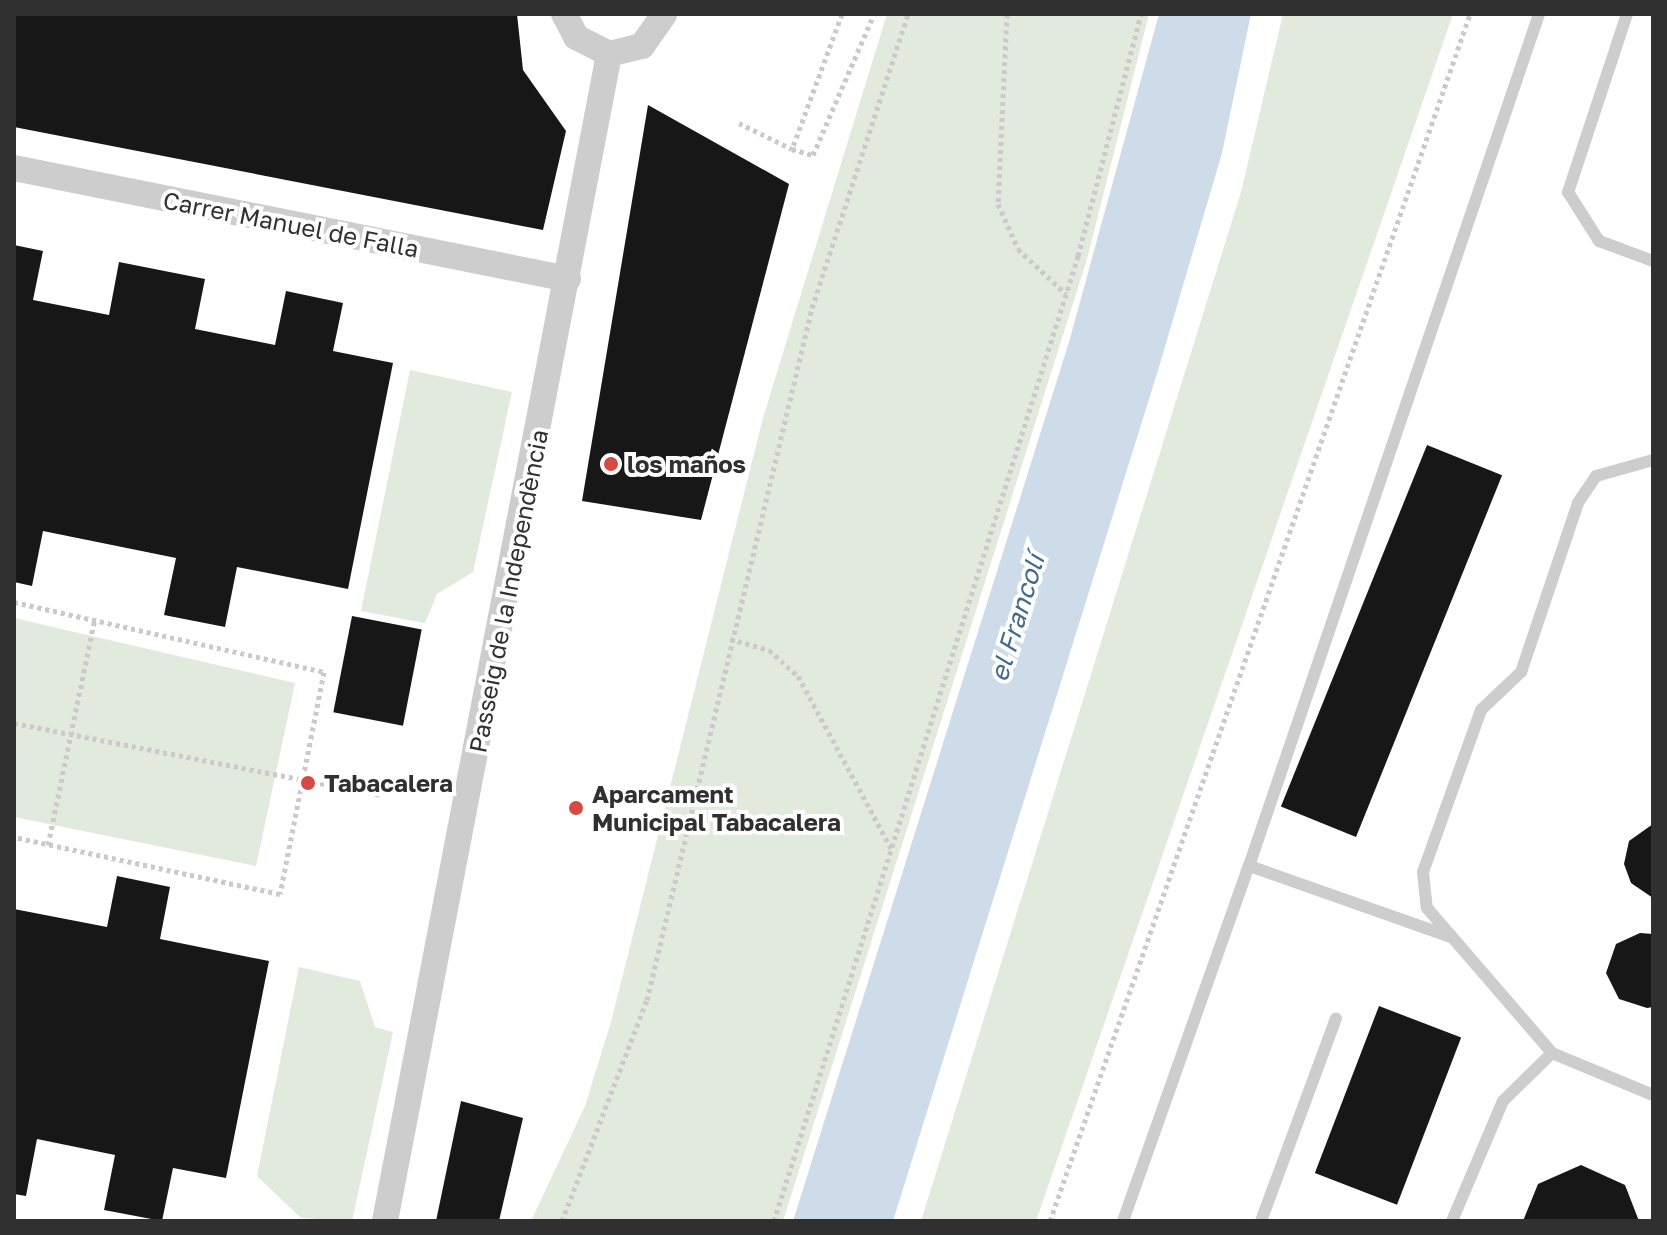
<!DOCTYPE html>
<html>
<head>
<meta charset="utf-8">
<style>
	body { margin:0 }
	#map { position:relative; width:1667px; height:1235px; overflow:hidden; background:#fff; font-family:"Golos Text",sans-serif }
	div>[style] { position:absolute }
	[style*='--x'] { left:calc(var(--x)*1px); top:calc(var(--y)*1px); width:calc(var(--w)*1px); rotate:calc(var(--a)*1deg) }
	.green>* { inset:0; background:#e2e9dd }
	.water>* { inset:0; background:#cedce9 }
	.building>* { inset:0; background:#171717; transform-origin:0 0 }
	.path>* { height:5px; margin-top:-2.5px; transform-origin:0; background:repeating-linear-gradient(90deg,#cacaca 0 4px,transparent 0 8px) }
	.service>* { height:12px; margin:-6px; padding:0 6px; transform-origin:6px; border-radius:6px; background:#cdcdcd }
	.minor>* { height:26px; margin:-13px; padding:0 13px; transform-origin:13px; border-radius:13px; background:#cdcdcd }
	.dots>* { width:22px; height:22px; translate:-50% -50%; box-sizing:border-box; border:4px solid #fff; border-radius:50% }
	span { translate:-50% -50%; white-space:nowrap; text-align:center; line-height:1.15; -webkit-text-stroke:8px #fff; paint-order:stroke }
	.street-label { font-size:24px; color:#303030 }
	.poi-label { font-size:24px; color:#303030; font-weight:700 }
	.left { translate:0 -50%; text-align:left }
	.water-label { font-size:26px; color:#45698b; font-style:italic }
	.frame { position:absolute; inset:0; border:16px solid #303030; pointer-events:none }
</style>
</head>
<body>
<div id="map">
	<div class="green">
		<i style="clip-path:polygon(887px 14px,1149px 14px,1087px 259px,783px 1221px,531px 1221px,585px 1106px,611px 1022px,763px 418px)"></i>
		<i style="clip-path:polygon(1283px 14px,1453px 14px,1036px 1221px,921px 1221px,1241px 192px)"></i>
		<i style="clip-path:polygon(410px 370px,512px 392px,473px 572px,437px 594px,425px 623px,361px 611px)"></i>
		<i style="clip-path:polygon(14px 618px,295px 683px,256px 866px,14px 817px)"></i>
		<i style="clip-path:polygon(299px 967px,360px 981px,375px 1027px,393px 1032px,352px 1221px,301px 1218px,257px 1176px)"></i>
	</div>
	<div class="water">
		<i style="clip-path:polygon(1159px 14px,1251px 14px,1222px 153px,1159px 367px,893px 1221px,793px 1221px,1069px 342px)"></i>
	</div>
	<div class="building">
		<i style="clip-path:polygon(14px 14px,517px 14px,523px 70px,566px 131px,543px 230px,14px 127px)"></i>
		<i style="clip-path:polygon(648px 105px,789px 184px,701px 520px,582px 501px)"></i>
		<i style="clip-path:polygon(14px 245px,43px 251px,33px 300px,109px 315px,119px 262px,205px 279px,195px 329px,275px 345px,286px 291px,343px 303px,333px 351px,393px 363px,348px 589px,237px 567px,225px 627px,164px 615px,176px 558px,43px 531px,32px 586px,14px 582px)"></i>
		<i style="left:1427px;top:445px;width:81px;height:390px;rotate:22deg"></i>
		<i style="left:352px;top:616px;width:71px;height:98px;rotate:11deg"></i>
		<i style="clip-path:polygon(1653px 824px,1653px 898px,1631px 883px,1624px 864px,1629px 841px)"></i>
		<i style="clip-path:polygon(117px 876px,170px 887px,160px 939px,269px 961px,226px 1178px,173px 1168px,162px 1221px,104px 1210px,115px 1155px,37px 1139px,26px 1196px,14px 1194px,14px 909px,107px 927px)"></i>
		<i style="clip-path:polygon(1640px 933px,1653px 934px,1653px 1007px,1647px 1008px,1619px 999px,1606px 973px,1616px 944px)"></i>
		<i style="left:1379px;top:1006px;width:88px;height:179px;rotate:21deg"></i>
		<i style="clip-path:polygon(461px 1101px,523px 1118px,499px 1221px,436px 1221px)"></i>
		<i style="clip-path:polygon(1581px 1165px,1625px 1185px,1639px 1221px,1523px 1221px,1538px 1184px)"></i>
	</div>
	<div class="path">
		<i style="--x:842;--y:14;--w:144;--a:110.3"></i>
		<i style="--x:792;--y:149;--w:22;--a:16"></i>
		<i style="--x:813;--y:155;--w:154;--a:-66.6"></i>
		<i style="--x:1007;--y:14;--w:190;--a:92.7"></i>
		<i style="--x:998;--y:204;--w:49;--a:66"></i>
		<i style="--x:1018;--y:249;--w:66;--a:43.2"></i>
		<i style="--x:739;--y:123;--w:59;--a:26.1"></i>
		<i style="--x:14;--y:602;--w:318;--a:12.7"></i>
		<i style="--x:324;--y:672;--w:226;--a:101.2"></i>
		<i style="--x:280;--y:894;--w:272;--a:-167.9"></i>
		<i style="--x:730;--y:639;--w:41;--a:15.8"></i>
		<i style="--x:769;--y:650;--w:39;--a:42"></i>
		<i style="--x:798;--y:676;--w:196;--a:61.6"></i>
		<i style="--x:14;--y:723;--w:373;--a:11.1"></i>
		<i style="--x:48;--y:845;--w:231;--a:-78.3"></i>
		<i style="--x:562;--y:1221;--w:237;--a:-69"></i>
		<i style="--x:647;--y:1000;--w:711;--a:-76.59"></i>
		<i style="--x:812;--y:308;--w:309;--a:-71.9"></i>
		<i style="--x:774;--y:1221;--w:1012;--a:-72.51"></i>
		<i style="--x:1078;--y:256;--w:250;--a:-75.4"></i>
		<i style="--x:1050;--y:1221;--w:1278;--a:-70.81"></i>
	</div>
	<div class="service">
		<i style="--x:1627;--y:14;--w:188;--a:108.3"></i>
		<i style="--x:1568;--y:192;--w:58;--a:57.7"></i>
		<i style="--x:1599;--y:241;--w:58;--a:20.3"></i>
		<i style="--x:1653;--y:460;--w:59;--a:164.3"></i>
		<i style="--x:1596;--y:476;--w:32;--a:124"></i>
		<i style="--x:1578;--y:503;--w:178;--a:108.6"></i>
		<i style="--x:1521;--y:672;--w:55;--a:136.5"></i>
		<i style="--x:1481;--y:710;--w:172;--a:109.7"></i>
		<i style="--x:1423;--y:872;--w:36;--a:84"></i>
		<i style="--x:1427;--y:908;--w:191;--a:49.2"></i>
		<i style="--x:1552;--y:1053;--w:109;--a:22.6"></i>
		<i style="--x:1451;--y:937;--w:214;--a:-160.6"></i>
		<i style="--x:1249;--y:866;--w:900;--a:-71.2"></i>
		<i style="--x:1123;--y:1221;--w:377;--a:-70.5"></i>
		<i style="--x:1261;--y:1221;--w:216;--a:-69.7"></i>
		<i style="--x:1452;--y:1221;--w:130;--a:-67"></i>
		<i style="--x:1503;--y:1101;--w:69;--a:-44.4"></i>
	</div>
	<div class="minor">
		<i style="--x:564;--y:14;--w:26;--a:62"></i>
		<i style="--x:576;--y:37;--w:37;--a:27"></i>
		<i style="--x:609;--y:54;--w:34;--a:-14"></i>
		<i style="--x:642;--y:46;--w:39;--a:-55"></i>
		<i style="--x:14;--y:168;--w:565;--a:11.33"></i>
		<i style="--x:385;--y:1221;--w:1188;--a:-79.13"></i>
	</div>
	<div class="dots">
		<i style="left:611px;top:464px;background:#d54a45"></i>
		<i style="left:308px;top:783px;background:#d54a45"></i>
		<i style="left:576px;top:808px;background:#d54a45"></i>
	</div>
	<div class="street-label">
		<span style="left:291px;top:224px;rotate:11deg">Carrer Manuel de Falla</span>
		<span style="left:508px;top:591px;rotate:-79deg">Passeig de la Independència</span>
	</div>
	<div class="poi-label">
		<span class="left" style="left:627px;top:464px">los maños</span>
		<span class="left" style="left:324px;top:783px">Tabacalera</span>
		<span class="left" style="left:592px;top:808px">Aparcament<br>Municipal Tabacalera</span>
	</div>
	<div class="water-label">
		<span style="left:1017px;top:618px;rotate:-73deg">el Francolí</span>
	</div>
	<div class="frame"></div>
</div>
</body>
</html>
